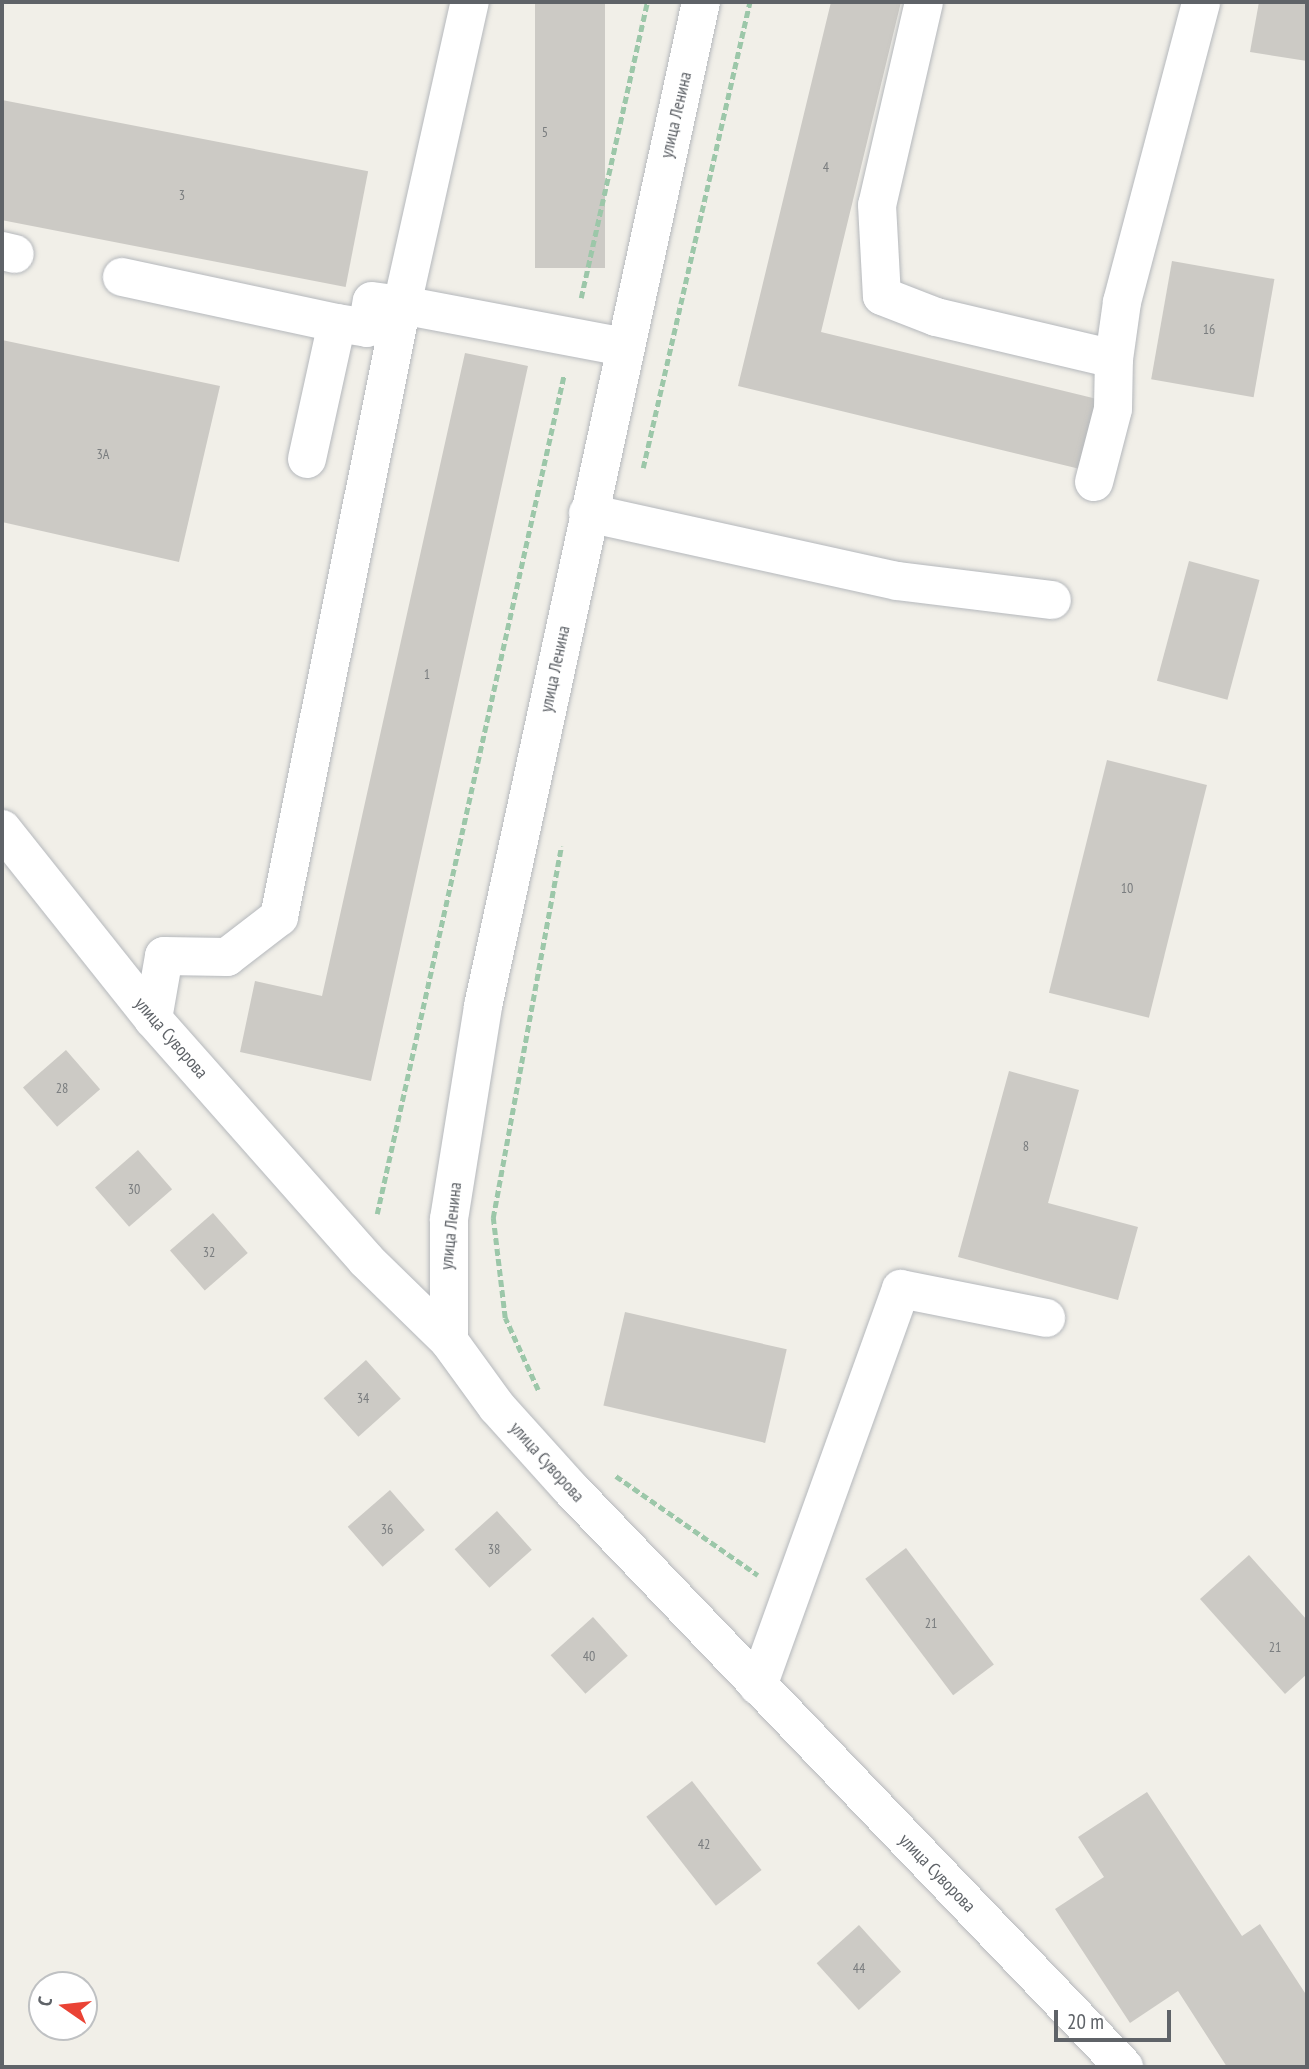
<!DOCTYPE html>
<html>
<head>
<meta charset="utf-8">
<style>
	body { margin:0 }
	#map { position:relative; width:1309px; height:2069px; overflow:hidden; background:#f1efe8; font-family:"PT Sans Narrow",sans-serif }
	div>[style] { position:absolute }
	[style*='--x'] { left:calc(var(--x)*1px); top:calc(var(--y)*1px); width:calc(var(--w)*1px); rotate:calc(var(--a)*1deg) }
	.building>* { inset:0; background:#cccac5; transform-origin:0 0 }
	.path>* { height:4.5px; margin-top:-2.25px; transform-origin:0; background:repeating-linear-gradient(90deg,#9cc7a9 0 7px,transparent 0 10.5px) }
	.roads { filter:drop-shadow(0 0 2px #b5b8bc) drop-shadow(0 0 2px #b5b8bc) }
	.minor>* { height:38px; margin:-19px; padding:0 19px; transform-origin:19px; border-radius:19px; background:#fff }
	span { translate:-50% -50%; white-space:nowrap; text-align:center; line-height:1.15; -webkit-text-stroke:7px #fff; paint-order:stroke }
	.number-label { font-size:14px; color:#7a7d7f }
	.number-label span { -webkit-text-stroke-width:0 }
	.street-label { font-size:18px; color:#5f6368 }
	.frame { position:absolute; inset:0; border:4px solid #5f6368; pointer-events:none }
	.north { position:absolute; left:28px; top:1971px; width:70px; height:70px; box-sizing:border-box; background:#fff; border:2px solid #bfc1c3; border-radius:50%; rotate:284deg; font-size:19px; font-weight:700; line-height:28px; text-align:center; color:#5f6368 }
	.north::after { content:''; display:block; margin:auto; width:24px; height:32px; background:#ea4335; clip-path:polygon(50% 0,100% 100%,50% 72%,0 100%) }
	.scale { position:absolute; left:1054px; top:2010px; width:117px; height:32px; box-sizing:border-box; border:4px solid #5f6368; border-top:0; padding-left:9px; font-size:21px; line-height:24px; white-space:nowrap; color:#5f6368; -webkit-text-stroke:5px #fff; paint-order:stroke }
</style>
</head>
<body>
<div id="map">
	<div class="building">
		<i style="left:535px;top:2px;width:70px;height:266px"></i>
		<i style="clip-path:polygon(831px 2px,901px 2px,821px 332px,1097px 399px,1080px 469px,738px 386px)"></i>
		<i style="clip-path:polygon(1259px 2px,1307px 2px,1307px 61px,1250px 52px)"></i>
		<i style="left:2px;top:100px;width:373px;height:118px;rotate:11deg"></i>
		<i style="left:1172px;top:261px;width:104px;height:120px;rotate:10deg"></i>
		<i style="clip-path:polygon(2px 340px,220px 386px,179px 562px,2px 522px)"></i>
		<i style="clip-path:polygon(465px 353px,528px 366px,371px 1081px,240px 1052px,255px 981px,322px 996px)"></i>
		<i style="left:1189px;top:561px;width:73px;height:124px;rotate:15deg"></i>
		<i style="left:1107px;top:760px;width:103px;height:240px;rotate:14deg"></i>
		<i style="left:66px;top:1050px;width:52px;height:57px;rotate:49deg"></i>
		<i style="clip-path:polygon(1009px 1071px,1079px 1090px,1048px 1203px,1138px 1227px,1118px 1300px,958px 1257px)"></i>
		<i style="left:138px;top:1150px;width:52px;height:57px;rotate:49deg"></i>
		<i style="left:213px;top:1213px;width:53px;height:57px;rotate:49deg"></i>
		<i style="left:625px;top:1312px;width:166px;height:96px;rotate:13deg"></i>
		<i style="left:366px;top:1360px;width:52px;height:57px;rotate:48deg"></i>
		<i style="left:390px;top:1490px;width:53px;height:56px;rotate:49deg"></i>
		<i style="left:497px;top:1511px;width:52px;height:57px;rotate:48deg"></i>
		<i style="left:906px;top:1548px;width:146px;height:51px;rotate:53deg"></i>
		<i style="clip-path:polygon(1249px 1555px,1307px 1620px,1307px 1674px,1285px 1694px,1200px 1599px)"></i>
		<i style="left:593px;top:1617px;width:52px;height:57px;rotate:48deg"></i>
		<i style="left:692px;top:1781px;width:113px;height:58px;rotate:52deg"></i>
		<i style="clip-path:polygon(1147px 1792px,1242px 1936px,1260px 1924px,1307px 1996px,1307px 2067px,1227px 2067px,1178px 1991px,1130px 2023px,1055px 1909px,1104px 1877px,1078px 1837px)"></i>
		<i style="left:859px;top:1925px;width:63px;height:57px;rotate:48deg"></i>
	</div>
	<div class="path">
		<i style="--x:581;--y:298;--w:303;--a:-77.4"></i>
		<i style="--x:643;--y:468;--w:478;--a:-77.1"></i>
		<i style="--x:377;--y:1214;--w:860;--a:-77.44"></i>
		<i style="--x:538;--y:1390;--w:79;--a:-114.6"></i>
		<i style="--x:505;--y:1318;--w:101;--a:-96.8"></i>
		<i style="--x:493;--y:1218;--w:378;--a:-79.6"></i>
		<i style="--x:616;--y:1476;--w:173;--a:34.9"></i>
	</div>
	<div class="roads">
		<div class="minor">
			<i style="--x:924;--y:2;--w:208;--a:103"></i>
			<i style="--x:877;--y:205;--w:91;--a:86.9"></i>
			<i style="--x:882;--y:296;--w:58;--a:21.3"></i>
			<i style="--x:936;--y:317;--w:183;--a:13.3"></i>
			<i style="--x:1114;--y:359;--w:58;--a:-82"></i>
			<i style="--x:1122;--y:302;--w:310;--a:-75.2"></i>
			<i style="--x:2;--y:251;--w:13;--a:13"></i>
			<i style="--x:122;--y:277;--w:220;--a:12.1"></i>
			<i style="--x:307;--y:459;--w:139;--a:-77.6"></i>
			<i style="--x:337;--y:323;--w:30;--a:9"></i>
			<i style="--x:367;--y:328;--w:27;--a:-80"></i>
			<i style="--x:372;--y:301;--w:30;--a:8"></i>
			<i style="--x:402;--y:305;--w:311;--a:-77.4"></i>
			<i style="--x:1094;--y:482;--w:75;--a:-75.4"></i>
			<i style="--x:1113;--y:409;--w:50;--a:-88.9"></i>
			<i style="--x:588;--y:513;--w:316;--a:12.4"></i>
			<i style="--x:897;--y:581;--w:156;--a:7"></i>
			<i style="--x:2;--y:829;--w:243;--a:51.5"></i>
			<i style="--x:153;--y:1019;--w:322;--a:48.5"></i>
			<i style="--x:366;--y:1260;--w:116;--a:44.3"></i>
			<i style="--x:449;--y:1341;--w:82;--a:54"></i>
			<i style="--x:497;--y:1407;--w:108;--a:48"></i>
			<i style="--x:569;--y:1487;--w:803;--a:46.26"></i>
			<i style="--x:153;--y:1019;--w:64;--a:-80.1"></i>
			<i style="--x:164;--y:956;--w:63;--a:0.9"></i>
			<i style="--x:227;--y:957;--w:66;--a:-37.6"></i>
			<i style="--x:279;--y:917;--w:624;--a:-78.64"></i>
			<i style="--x:402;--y:305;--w:226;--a:10.7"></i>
			<i style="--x:449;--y:1341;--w:122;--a:-90"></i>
			<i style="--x:449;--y:1219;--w:216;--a:-80.9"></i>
			<i style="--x:483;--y:1006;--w:1027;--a:-77.75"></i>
			<i style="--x:758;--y:1686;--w:422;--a:-70.2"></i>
			<i style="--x:901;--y:1289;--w:148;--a:11.3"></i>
		</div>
	</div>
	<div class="number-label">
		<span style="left:545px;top:132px">5</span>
		<span style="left:826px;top:167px">4</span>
		<span style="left:182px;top:195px">3</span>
		<span style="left:1209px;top:329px">16</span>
		<span style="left:103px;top:454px">3А</span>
		<span style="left:427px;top:674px">1</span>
		<span style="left:1127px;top:888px">10</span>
		<span style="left:62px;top:1088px">28</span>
		<span style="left:1026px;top:1146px">8</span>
		<span style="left:134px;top:1189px">30</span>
		<span style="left:209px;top:1252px">32</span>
		<span style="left:363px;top:1398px">34</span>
		<span style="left:387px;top:1529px">36</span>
		<span style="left:494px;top:1549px">38</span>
		<span style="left:931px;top:1623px">21</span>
		<span style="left:1275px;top:1647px">21</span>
		<span style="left:589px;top:1656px">40</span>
		<span style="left:704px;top:1844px">42</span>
		<span style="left:859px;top:1968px">44</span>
	</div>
	<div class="street-label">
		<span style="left:676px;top:115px;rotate:-77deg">улица Ленина</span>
		<span style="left:555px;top:669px;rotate:-78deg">улица Ленина</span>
		<span style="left:171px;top:1038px;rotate:49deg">улица Суворова</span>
		<span style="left:451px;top:1226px;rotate:-84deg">улица Ленина</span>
		<span style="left:547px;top:1462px;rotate:48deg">улица Суворова</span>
		<span style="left:937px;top:1873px;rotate:46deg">улица Суворова</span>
	</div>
	<div class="frame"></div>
	<div class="north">С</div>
	<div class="scale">20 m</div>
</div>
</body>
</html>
